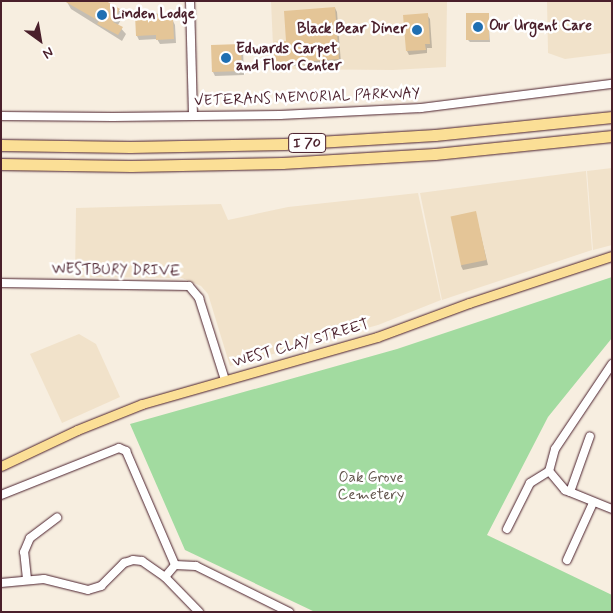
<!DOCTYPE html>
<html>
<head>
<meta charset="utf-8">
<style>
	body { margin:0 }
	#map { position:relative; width:613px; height:613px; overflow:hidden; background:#f7eee0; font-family:Mynerve,sans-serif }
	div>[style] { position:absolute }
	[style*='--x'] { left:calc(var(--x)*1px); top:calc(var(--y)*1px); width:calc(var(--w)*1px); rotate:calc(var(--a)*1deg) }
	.built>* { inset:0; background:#f1e2ca }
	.green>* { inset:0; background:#a2dba0 }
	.shadow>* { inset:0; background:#0003 }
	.building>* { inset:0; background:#e4c597; transform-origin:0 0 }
	.roads { filter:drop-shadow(0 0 1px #4a1f2b) drop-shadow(0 0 1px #4a1f2b) }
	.minor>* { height:8px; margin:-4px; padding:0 4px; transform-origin:4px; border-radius:4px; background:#fff }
	.major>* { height:9px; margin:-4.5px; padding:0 4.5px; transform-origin:4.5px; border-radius:4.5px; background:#fbdf96 }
	.highway>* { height:11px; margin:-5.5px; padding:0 5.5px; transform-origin:5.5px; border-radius:5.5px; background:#fbdf96 }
	.dots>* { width:14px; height:14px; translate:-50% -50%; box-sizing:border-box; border:2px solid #fff; border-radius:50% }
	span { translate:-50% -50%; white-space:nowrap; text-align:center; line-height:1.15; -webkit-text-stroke:5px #fff; paint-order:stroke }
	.shield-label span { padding:1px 4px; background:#fff; border:1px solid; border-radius:4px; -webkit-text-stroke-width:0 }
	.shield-label { font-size:14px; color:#4a1f2b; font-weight:700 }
	.poi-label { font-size:15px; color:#4a1f2b; font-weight:700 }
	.left { translate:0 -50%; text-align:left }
	.right { translate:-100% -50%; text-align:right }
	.street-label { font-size:15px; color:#4a1f2b }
	.park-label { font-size:15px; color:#64574e }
	.frame { position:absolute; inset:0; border:2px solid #4a1f2b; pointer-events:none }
	.north { position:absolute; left:15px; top:15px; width:50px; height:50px; -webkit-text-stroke:4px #fff; paint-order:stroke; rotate:148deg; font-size:14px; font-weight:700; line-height:20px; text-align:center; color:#4a1f2b }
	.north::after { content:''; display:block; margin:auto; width:18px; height:22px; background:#4a1f2b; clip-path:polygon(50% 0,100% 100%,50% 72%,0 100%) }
</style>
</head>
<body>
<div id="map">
	<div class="built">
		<i style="clip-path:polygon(271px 1px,447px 1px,446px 67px,393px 70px,274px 69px)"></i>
		<i style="clip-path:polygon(547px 1px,612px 1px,612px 53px,565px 59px,548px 53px)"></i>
		<i style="clip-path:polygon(612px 168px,612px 245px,593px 250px,587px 171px)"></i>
		<i style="clip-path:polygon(586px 171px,592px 250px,442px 300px,420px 193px)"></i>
		<i style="clip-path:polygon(418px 193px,441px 300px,378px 325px,230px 366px,208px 294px,201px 286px,182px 278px,75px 277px,76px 208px,221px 204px,228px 220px,288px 207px)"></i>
		<i style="clip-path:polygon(79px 334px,96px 344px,120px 397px,62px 423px,30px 354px)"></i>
	</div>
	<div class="green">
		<i style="clip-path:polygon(612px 277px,612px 338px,548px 417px,487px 535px,612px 595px,612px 612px,315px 612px,185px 550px,130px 424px,397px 349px)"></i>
	</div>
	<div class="shadow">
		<i style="clip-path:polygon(67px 2px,119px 9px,123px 16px,118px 25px,126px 34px,122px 41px,71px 9px)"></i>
		<i style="clip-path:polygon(335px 8px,337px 12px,341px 63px,278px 67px,276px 63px,287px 42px)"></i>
		<i style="clip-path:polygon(156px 13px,161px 15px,163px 21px,173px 21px,175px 25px,176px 43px,160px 44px,157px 39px,139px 40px,137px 36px,136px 16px)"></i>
		<i style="clip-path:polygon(427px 15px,430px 19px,432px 48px,427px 48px,427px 53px,409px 55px,407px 51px)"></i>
		<i style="clip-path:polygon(488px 15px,490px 42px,470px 42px,468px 40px)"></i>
		<i style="clip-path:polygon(241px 45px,243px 49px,244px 75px,215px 76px,213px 72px,212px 46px)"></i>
		<i style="clip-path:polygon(475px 212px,488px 265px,463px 270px,461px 266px)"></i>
	</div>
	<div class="building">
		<i style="clip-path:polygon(64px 1px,106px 1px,120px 9px,113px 22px,123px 27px,118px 35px,97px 24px,99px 21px)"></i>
		<i style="clip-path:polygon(335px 7px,339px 59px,275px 64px,273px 42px,286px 41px,284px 11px)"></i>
		<i style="clip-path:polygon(143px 12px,156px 12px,156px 14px,162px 14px,162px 20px,173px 19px,174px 39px,156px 40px,156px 35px,136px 36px,135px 15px,143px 15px)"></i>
		<i style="clip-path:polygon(428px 13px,430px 44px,425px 44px,426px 50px,406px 51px,403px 15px)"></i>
		<i style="left:466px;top:13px;width:23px;height:27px"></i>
		<i style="left:241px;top:44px;width:27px;height:30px;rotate:88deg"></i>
		<i style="left:476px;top:211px;width:50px;height:26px;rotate:78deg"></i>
	</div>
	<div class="roads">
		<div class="minor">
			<i style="--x:190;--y:1;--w:115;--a:88.5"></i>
			<i style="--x:1;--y:116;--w:112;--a:0.5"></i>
			<i style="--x:113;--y:117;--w:167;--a:-0.7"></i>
			<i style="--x:280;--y:115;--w:141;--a:-2.8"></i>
			<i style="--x:421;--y:108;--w:193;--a:-7.2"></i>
			<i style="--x:1;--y:283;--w:188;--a:0.9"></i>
			<i style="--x:189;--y:286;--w:16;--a:50"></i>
			<i style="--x:199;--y:298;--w:86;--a:72.4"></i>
			<i style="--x:612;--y:364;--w:102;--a:123.8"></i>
			<i style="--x:555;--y:449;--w:23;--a:105"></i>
			<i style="--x:549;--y:471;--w:25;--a:50"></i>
			<i style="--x:565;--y:490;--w:51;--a:22"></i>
			<i style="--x:570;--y:492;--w:59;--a:-70.3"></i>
			<i style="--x:1;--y:495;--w:127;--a:-21.7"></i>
			<i style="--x:119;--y:448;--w:8;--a:23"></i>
			<i style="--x:126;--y:451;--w:124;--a:66.7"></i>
			<i style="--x:507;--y:529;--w:51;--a:-63.4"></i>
			<i style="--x:530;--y:483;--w:22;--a:-32"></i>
			<i style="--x:567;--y:560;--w:63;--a:-65.5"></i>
			<i style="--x:165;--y:577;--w:16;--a:-50"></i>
			<i style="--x:175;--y:565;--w:21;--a:3"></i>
			<i style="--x:196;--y:566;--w:104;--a:26.3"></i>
			<i style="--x:27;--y:579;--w:27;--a:-96"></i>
			<i style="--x:24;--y:552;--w:15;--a:-67"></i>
			<i style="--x:30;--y:538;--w:34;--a:-37"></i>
			<i style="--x:1;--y:583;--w:43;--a:-5.3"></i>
			<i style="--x:44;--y:579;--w:45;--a:14"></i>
			<i style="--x:88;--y:590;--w:14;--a:-17"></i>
			<i style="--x:101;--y:586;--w:33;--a:-45"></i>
			<i style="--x:124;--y:563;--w:9;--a:-18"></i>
			<i style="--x:133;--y:560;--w:9;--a:6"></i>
			<i style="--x:142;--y:561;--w:28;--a:35"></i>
			<i style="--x:165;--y:577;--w:49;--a:45.8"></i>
		</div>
		<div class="major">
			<i style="--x:1;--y:466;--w:84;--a:-25.3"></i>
			<i style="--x:77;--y:430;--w:70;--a:-21.8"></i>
			<i style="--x:142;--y:404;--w:244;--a:-15.9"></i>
			<i style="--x:377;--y:337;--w:98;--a:-20.3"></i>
			<i style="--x:469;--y:303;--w:151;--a:-18.2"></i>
		</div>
		<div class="highway">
			<i style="--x:1;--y:145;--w:129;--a:0.9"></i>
			<i style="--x:130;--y:147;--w:154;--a:-1.1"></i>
			<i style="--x:284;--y:144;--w:151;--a:-3.4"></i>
			<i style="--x:435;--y:135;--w:178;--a:-5.8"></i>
			<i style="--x:1;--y:164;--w:130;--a:0.9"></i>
			<i style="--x:131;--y:166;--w:151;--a:-1.1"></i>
			<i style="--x:282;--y:163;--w:153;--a:-3.4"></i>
			<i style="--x:435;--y:154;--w:178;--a:-5.8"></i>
		</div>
	</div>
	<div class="dots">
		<i style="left:102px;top:15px;background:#1f6fb2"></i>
		<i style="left:478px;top:27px;background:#1f6fb2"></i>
		<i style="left:417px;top:30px;background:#1f6fb2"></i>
		<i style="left:226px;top:58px;background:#1f6fb2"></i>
	</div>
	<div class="shield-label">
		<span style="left:307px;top:143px">I 70</span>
	</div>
	<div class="poi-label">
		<span class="left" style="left:112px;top:15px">Linden Lodge</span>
		<span class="left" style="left:489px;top:27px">Our Urgent Care</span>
		<span class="right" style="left:407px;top:30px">Black Bear Diner</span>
		<span class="left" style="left:236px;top:58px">Edwards Carpet<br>and Floor Center</span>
	</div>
	<div class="street-label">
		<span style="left:307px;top:98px;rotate:-2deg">VETERANS MEMORIAL PARKWAY</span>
		<span style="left:116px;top:271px;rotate:1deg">WESTBURY DRIVE</span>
		<span style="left:301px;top:344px;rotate:-16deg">WEST CLAY STREET</span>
	</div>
	<div class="park-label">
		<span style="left:371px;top:487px">Oak Grove<br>Cemetery</span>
	</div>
	<div class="frame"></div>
	<div class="north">N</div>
</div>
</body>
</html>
